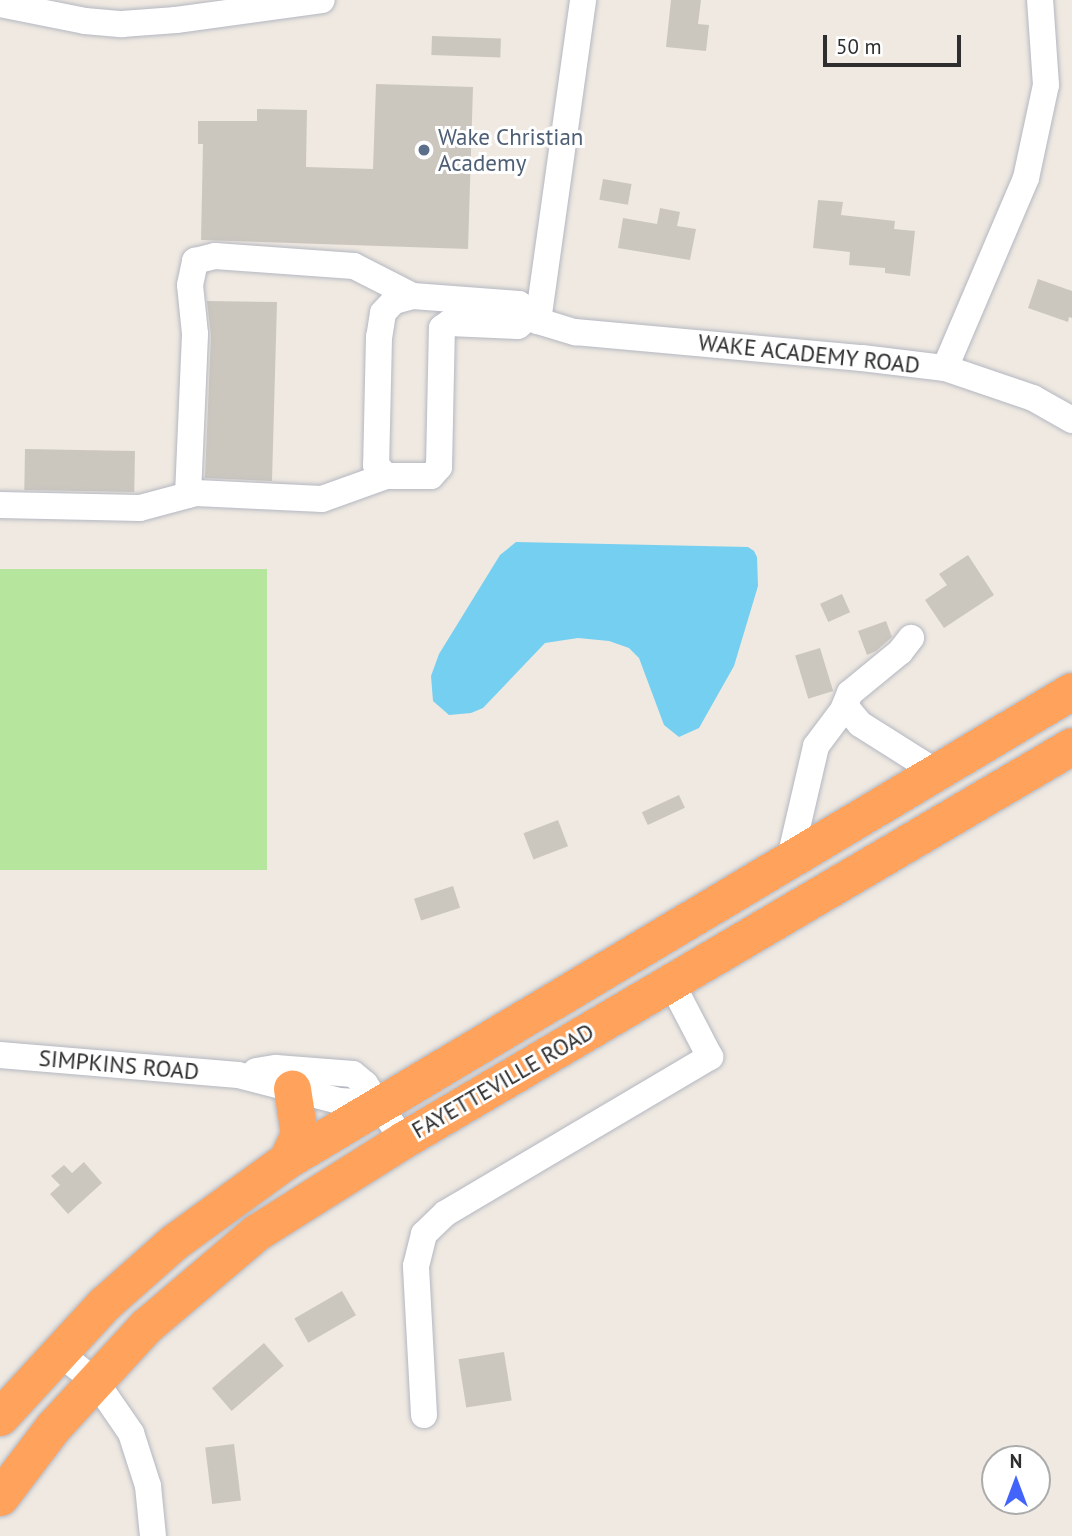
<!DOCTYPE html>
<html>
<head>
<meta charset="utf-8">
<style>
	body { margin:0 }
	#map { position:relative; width:1072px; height:1536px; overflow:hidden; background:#efe9e1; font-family:"PT Sans",sans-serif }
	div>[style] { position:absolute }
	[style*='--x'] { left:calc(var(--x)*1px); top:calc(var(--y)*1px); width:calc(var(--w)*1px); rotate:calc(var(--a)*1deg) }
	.green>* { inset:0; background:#b6e59e; transform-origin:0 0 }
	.water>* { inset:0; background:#75cff0 }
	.building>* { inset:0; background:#cbc7bf; transform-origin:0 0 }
	.roads { filter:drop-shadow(0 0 2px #b4b7c1) drop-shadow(0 0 2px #b4b7c1) }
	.minor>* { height:26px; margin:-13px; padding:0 13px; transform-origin:13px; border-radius:13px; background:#fff }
	.highway>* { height:37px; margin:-18.5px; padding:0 18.5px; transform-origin:18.5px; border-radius:18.5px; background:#ffa35c }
	.dots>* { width:19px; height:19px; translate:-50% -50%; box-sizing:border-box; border:4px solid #fff; border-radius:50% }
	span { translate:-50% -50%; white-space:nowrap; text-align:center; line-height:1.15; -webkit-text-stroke:6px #fff; paint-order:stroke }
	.service-label { font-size:23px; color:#4e5e75 }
	.left { translate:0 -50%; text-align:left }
	.street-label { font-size:23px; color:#2e2e2e }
	.north { position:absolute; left:981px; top:1445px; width:70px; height:70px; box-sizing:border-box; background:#fff; border:2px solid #ababab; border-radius:50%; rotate:0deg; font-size:19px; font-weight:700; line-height:28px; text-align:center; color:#2e2e2e }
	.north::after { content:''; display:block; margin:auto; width:24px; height:32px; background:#4264fb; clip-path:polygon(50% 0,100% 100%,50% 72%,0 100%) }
	.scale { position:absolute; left:823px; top:35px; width:138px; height:32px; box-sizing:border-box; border:4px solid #2e2e2e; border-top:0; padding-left:9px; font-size:21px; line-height:24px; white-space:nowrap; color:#2e2e2e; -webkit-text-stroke:5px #fff; paint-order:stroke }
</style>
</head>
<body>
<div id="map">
	<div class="green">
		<i style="left:0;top:569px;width:267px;height:301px"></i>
	</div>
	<div class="water">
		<i style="clip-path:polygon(516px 542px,748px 547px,754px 551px,757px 557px,758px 586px,734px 666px,699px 728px,679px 737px,664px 725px,639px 658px,629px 648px,609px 641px,578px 638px,545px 643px,483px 708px,471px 713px,449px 715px,433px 701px,431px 676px,439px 654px,500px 555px)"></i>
	</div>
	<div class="building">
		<i style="clip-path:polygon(671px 0,701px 0,698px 24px,709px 25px,706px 51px,666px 47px)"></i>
		<i style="left:432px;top:36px;width:69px;height:19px;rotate:2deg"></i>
		<i style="clip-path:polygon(376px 84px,473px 87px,468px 249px,201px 240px,203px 144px,198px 144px,198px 121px,257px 121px,257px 109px,307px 110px,306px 167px,373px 169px)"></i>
		<i style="left:603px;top:179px;width:29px;height:21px;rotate:10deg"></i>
		<i style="clip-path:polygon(818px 200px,843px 202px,841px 215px,895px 221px,894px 229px,915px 231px,910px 276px,885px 273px,885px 268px,849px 265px,850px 252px,813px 248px)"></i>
		<i style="clip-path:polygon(660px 208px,680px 212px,677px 226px,696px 229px,690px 260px,618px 248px,623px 218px,657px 224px)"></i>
		<i style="clip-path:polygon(1038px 279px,1072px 291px,1072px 318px,1069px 317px,1068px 322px,1028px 308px)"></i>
		<i style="clip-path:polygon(207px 301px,277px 302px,272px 481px,205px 478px,211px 335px)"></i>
		<i style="left:25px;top:449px;width:110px;height:41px;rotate:1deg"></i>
		<i style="clip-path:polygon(968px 555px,994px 595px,944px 628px,925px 600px,947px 585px,939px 574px)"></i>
		<i style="left:842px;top:594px;width:20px;height:24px;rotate:66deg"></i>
		<i style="clip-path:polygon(886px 621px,892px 637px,876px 651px,867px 655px,858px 631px)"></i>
		<i style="left:820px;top:648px;width:45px;height:26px;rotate:73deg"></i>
		<i style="left:679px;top:795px;width:14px;height:41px;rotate:65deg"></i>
		<i style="left:558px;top:820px;width:28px;height:37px;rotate:69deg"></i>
		<i style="left:453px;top:886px;width:23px;height:41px;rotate:72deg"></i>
		<i style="clip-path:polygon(84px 1162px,102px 1183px,68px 1214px,50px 1194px,60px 1185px,51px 1176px,64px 1165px,72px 1173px)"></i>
		<i style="left:342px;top:1291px;width:28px;height:55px;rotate:60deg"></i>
		<i style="left:264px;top:1343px;width:30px;height:69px;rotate:49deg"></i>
		<i style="left:504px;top:1352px;width:49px;height:46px;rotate:81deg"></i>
		<i style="left:234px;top:1444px;width:57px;height:29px;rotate:83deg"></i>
	</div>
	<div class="roads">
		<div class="minor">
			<i style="--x:0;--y:4;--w:87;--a:11.3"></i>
			<i style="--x:85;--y:21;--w:37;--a:5"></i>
			<i style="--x:122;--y:24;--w:54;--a:-4.2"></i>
			<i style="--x:176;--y:20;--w:147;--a:-7.8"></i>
			<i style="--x:413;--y:296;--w:20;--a:165"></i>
			<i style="--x:394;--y:301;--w:16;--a:133"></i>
			<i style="--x:383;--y:313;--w:24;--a:99"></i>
			<i style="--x:379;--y:337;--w:128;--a:91.3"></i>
			<i style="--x:376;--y:465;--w:15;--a:48"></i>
			<i style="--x:386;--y:476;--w:45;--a:0"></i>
			<i style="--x:431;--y:476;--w:12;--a:-48"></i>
			<i style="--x:439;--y:467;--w:139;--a:-88.8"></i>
			<i style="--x:442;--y:328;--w:9;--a:-36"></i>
			<i style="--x:449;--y:323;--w:69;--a:2.5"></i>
			<i style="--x:518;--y:326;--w:17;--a:-40"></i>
			<i style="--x:538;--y:321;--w:324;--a:-82"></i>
			<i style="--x:945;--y:368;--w:207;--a:-66.9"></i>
			<i style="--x:1026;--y:178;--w:95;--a:-77.9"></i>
			<i style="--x:1046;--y:85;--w:85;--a:-94"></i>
			<i style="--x:188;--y:495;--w:161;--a:-87.5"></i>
			<i style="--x:195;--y:334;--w:49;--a:-95.8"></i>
			<i style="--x:190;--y:285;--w:25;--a:-78"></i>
			<i style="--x:195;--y:261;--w:21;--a:-14"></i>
			<i style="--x:215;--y:256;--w:139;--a:4.1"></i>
			<i style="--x:354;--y:266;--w:66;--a:27"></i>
			<i style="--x:413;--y:296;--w:106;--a:4.3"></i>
			<i style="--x:519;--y:304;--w:25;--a:42"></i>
			<i style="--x:538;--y:321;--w:39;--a:17"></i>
			<i style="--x:575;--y:332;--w:288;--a:5.2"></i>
			<i style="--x:862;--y:358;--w:84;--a:6.9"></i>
			<i style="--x:945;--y:368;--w:93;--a:18.8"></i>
			<i style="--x:1033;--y:398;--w:45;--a:29.4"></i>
			<i style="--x:0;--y:505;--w:140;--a:1.2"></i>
			<i style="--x:140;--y:508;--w:58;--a:-15"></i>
			<i style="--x:196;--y:493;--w:126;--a:2.7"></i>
			<i style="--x:322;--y:499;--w:68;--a:-19.8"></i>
			<i style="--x:845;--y:706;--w:23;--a:50"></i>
			<i style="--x:860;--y:724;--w:90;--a:32.3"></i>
			<i style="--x:790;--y:858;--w:115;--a:-76.9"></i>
			<i style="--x:816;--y:746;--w:45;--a:-53.1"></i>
			<i style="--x:843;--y:710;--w:18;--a:-68"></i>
			<i style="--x:850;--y:693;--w:65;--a:-39.4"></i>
			<i style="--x:900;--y:652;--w:18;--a:-52"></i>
			<i style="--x:0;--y:1055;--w:239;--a:4.8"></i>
			<i style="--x:238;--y:1075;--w:104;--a:14.4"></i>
			<i style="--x:339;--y:1101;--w:39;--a:3"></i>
			<i style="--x:256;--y:1071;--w:20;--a:-9"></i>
			<i style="--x:276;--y:1068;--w:77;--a:4.5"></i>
			<i style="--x:353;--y:1074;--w:16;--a:40"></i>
			<i style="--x:365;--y:1084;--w:68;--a:55.8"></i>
			<i style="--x:58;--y:1352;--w:48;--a:38.3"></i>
			<i style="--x:96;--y:1382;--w:62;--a:55.5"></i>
			<i style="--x:131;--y:1433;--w:56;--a:72.2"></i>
			<i style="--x:148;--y:1486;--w:50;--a:84.3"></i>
			<i style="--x:424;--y:1415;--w:149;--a:-93.1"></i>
			<i style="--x:416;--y:1266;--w:33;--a:-76"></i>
			<i style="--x:424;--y:1234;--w:30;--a:-44"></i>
			<i style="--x:446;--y:1213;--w:307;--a:-30.6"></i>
			<i style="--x:710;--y:1057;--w:85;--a:-117.5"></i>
		</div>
		<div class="highway">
			<i style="--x:287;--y:1160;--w:29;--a:-65"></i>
			<i style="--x:299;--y:1134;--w:46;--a:-98.8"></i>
			<i style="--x:0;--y:1417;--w:154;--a:-47.4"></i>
			<i style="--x:104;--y:1304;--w:94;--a:-41.5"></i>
			<i style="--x:174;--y:1242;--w:140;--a:-36"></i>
			<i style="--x:287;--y:1160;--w:914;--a:-30.86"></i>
			<i style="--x:0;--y:1497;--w:88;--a:-52.9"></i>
			<i style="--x:53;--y:1427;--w:137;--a:-47.4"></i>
			<i style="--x:146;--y:1326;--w:145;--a:-40.3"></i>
			<i style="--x:257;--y:1232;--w:173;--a:-32.2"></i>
			<i style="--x:403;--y:1140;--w:776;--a:-30.5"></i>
		</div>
	</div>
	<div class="dots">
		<i style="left:424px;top:150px;background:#5c6f8a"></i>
	</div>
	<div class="service-label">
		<span class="left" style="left:438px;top:150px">Wake Christian<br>Academy</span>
	</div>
	<div class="street-label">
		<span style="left:809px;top:354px;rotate:6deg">WAKE ACADEMY ROAD</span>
		<span style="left:119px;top:1065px;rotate:5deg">SIMPKINS ROAD</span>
		<span style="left:503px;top:1081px;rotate:-30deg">FAYETTEVILLE ROAD</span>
	</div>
	<div class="north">N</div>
	<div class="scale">50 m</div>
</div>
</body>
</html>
